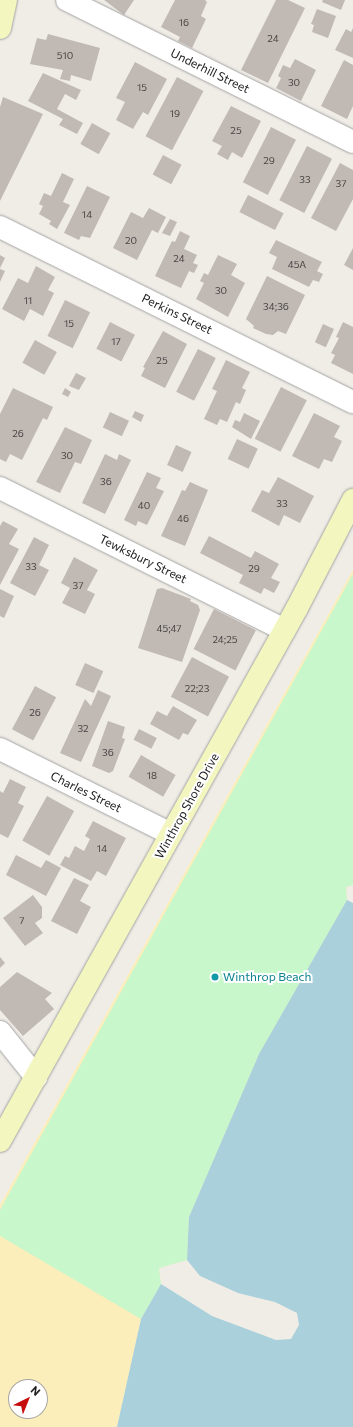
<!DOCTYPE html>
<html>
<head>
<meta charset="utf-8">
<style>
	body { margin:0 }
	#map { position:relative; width:353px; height:1427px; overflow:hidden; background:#f0ede7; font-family:Commissioner,sans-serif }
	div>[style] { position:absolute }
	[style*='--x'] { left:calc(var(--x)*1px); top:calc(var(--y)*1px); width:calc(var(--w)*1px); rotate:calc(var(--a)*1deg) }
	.sand>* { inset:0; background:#fbeeba }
	.park>* { inset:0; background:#c8f7cc }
	.water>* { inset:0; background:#aad0db }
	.building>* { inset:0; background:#c1b9b4; transform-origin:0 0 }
	.roads { filter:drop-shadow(0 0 1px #a4a4a4) drop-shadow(0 0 1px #a4a4a4) }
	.street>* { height:22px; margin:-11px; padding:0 11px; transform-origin:11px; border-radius:11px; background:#fff }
	.secondary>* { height:22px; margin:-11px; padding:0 11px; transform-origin:11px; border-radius:11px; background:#f3f6bf }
	.dots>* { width:11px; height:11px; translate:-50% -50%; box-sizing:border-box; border:2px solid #fff; border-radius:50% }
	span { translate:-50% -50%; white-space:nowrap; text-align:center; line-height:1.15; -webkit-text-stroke:4px #fff; paint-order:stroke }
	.number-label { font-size:10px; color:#484645 }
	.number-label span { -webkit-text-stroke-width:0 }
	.street-label { font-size:12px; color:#202020 }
	.culture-label { font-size:12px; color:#0d838f }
	.left { translate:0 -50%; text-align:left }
	.north { position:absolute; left:8px; top:1379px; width:40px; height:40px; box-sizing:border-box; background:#fff; border:1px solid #a6a6a6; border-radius:50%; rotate:43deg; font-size:11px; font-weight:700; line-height:16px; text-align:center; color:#202020 }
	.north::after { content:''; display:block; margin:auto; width:14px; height:18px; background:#c50d0b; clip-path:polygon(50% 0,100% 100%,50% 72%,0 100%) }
</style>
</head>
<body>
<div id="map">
	<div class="sand">
		<i style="clip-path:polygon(evenodd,353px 570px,353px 885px,346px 887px,347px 900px,259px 1054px,189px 1217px,187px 1260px,159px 1268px,161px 1284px,141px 1319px,117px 1427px,0 1427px,0 1205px,353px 570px,16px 1387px,40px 1387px,40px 1411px,16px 1411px,16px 1387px)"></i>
	</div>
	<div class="park">
		<i style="clip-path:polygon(353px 574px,353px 885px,346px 887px,347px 900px,259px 1054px,189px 1217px,187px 1260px,159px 1268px,161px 1284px,141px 1319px,0 1236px,0 1210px)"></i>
	</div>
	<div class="water">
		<i style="clip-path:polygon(347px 900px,353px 903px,353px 1427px,117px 1427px,141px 1319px,161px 1284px,212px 1316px,276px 1340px,291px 1339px,299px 1325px,297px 1313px,275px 1302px,238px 1293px,200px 1276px,187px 1260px,189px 1217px,259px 1054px)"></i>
	</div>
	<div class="building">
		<i style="clip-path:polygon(104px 0,134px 0,124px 15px)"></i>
		<i style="clip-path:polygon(175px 0,205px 0,207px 2px,201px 16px,206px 19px,192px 48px,178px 41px,180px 37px,161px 27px)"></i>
		<i style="clip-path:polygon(276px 0,288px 0,305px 8px,268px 83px,241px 70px)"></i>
		<i style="clip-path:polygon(323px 0,345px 0,341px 10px,322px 2px)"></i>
		<i style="clip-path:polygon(317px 9px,336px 16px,328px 38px,312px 32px,314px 25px,311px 24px)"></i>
		<i style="clip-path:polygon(353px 28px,353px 58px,335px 50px,346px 29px,351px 32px)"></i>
		<i style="clip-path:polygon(48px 34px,100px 48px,91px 81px,71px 75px,70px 81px,60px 79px,63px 70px,30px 64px,37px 38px,46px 40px)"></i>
		<i style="clip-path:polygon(295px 59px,316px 70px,301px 101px,276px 88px,281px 78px,278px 76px,283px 65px,290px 68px)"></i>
		<i style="clip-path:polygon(344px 60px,353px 65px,353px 106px,347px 119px,321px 106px)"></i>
		<i style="clip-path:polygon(135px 62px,167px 79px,148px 115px,143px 112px,133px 129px,116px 120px,125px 102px,116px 98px)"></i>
		<i style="clip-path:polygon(43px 73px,81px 90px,76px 100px,65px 94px,57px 109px,83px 123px,77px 134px,59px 125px,63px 119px,28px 101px)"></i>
		<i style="left:177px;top:77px;width:30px;height:67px;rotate:28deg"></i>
		<i style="clip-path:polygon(3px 97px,43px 114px,0 201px,0 107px)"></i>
		<i style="clip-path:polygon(231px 106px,261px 121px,242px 158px,232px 152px,228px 160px,217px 154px,222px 146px,212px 141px)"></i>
		<i style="left:92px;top:123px;width:21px;height:24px;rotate:29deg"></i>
		<i style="left:271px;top:127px;width:28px;height:62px;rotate:27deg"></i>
		<i style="left:307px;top:146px;width:28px;height:61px;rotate:27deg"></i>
		<i style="left:163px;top:155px;width:21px;height:22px;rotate:28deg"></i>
		<i style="clip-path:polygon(340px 163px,353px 170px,353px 199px,336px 231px,311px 218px)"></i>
		<i style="clip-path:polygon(62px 173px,74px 179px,63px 202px,70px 205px,57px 229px,49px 224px,51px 221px,39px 214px,43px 206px,39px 204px,44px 193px,51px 196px)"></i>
		<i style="clip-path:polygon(87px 186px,110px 197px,90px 238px,81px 236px,79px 240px,64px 233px)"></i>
		<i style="left:248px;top:195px;width:40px;height:19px;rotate:27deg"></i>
		<i style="clip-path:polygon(149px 208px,166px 217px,158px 233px,152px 230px,137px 260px,113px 248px,131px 212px,143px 218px)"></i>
		<i style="clip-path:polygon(170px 219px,177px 222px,170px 236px,162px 233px)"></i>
		<i style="clip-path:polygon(180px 231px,190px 236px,184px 249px,197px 255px,193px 263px,198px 265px,194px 273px,189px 271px,181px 288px,155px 276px,172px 241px,175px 242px)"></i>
		<i style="clip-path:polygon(276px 240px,322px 262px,317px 271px,323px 274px,319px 282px,313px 280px,309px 287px,272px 269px,277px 257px,269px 253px)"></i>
		<i style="clip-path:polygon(353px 248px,353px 270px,344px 265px)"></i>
		<i style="clip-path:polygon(0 255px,5px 258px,0 268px)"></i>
		<i style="clip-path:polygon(218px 255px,237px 264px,231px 275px,245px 283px,228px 317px,196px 299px,204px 283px,200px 281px,204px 273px,208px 275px)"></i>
		<i style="clip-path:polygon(36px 266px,55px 277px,48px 290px,54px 293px,43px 316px,30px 309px,24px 321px,2px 309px,18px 278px,28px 283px)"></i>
		<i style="clip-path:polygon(0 269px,5px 271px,0 282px)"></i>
		<i style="clip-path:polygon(267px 276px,305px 295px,286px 334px,278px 331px,273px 335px,266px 334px,253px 328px,254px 326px,246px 319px)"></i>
		<i style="left:65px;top:300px;width:28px;height:40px;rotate:26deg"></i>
		<i style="left:110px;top:322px;width:28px;height:30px;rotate:27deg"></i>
		<i style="clip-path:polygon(343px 322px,353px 327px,353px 374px,331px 363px,335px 355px,331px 353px,339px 338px,336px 337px)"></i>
		<i style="left:323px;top:324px;width:12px;height:20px;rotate:24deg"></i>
		<i style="clip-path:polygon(163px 331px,187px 344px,165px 388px,141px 376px,145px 368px,143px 367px)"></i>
		<i style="left:35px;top:340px;width:25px;height:26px;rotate:29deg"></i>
		<i style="left:198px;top:349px;width:20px;height:48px;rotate:27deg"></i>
		<i style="clip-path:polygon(226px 360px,250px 372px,242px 388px,246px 390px,240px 404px,236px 402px,227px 422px,220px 419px,217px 425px,204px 419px,217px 391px,212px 389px)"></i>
		<i style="clip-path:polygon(76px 373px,86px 378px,79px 390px,69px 386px)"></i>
		<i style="left:281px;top:387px;width:29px;height:58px;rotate:27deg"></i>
		<i style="clip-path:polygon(13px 388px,53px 407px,47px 420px,43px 418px,22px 460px,10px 454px,6px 462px,0 459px,0 414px)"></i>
		<i style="clip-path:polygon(65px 388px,71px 392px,68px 397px,62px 394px)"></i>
		<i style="clip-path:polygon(135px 411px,144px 415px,141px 422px,132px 417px)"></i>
		<i style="left:110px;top:412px;width:21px;height:17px;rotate:25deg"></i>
		<i style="clip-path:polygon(244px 413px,260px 421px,251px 439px,232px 427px,235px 420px,240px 422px)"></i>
		<i style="clip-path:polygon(314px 413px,340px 426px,334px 437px,342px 441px,332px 462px,324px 459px,319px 469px,292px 456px)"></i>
		<i style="clip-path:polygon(65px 427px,92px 440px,81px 464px,75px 462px,60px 493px,36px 482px)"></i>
		<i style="left:237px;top:439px;width:23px;height:22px;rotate:25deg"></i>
		<i style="left:176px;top:445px;width:17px;height:22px;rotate:24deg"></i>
		<i style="clip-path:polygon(105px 454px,117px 460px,119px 454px,131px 460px,105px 514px,82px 503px)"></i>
		<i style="clip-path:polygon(147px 472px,161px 478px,156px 488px,164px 491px,147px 525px,138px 521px,136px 526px,124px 520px)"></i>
		<i style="clip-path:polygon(278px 477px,314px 496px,300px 523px,284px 515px,279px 526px,251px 511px,262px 490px,269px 493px)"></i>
		<i style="clip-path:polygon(190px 482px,208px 490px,185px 546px,161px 536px,182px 490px,185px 491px)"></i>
		<i style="clip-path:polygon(3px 521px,18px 529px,9px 544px,19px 549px,0 585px,0 526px)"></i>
		<i style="clip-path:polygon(209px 536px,251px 558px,255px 551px,279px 564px,271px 578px,280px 582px,274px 593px,264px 588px,261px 594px,239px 583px,243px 575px,200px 553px)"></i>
		<i style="clip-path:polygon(34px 537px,49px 545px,39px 565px,49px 570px,35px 596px,10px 583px)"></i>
		<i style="clip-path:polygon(74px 557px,98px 570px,87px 590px,95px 594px,85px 614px,62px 603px,70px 588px,61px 583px)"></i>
		<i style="clip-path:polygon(162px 588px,191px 599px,190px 601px,198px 605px,200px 610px,182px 662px,138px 648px,157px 589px)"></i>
		<i style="clip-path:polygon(0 589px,14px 596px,4px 618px,0 616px)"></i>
		<i style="left:214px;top:609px;width:47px;height:45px;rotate:27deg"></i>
		<i style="left:192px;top:657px;width:42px;height:45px;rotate:28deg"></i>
		<i style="left:85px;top:663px;width:20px;height:24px;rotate:24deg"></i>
		<i style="left:35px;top:686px;width:24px;height:49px;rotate:28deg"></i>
		<i style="clip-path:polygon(98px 690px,111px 696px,81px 762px,60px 753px,85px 699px,91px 706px)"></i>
		<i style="clip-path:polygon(173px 706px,197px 720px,188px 735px,183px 733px,179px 740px,150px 724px,157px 711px,167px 716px)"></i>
		<i style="clip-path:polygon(108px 721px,125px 727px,122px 738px,125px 739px,113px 771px,109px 773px,92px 766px)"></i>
		<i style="left:139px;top:729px;width:20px;height:12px;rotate:27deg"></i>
		<i style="left:141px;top:755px;width:40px;height:25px;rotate:30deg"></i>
		<i style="clip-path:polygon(10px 779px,26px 787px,18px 803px,24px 806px,8px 838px,0 834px,0 791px,3px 793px)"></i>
		<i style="left:47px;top:796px;width:31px;height:51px;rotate:29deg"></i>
		<i style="clip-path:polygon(93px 821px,126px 838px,106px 876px,97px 871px,91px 881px,60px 865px,65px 856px,69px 858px,75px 846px,84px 851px,90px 839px,85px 836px)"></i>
		<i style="clip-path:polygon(16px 855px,41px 868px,46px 860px,61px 868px,46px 896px,6px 875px)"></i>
		<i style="clip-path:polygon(74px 878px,89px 885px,80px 901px,91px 907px,77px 934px,51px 921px)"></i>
		<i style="clip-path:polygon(33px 895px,42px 907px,42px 918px,35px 923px,43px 933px,25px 946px,3px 918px)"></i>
		<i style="clip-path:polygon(0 957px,5px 963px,0 968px)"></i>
		<i style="clip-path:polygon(17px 972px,52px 993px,45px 999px,54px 1009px,23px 1036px,0 1010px,0 987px)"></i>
	</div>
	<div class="roads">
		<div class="street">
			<i style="--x:67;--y:0;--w:319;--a:26.4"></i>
			<i style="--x:0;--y:227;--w:394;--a:26.4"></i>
			<i style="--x:0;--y:488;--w:318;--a:26.5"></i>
			<i style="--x:0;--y:749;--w:191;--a:26.4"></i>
			<i style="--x:0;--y:1032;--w:58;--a:51.3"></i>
		</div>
		<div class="secondary">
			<i style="--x:0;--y:28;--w:29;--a:-78"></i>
			<i style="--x:0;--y:1141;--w:610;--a:-60.87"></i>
			<i style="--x:297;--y:608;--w:122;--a:-62.6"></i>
		</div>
	</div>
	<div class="dots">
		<i style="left:215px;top:977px;background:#0f9aa8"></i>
	</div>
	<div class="number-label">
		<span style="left:184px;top:23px">16</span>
		<span style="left:273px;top:39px">24</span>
		<span style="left:65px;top:56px">510</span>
		<span style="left:294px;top:83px">30</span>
		<span style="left:142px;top:88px">15</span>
		<span style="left:175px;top:114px">19</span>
		<span style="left:236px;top:131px">25</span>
		<span style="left:269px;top:161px">29</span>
		<span style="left:305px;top:180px">33</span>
		<span style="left:341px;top:184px">37</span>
		<span style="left:87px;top:215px">14</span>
		<span style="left:131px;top:241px">20</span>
		<span style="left:179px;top:259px">24</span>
		<span style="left:297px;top:265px">45A</span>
		<span style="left:221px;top:291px">30</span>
		<span style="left:28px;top:301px">11</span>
		<span style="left:276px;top:307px">34;36</span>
		<span style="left:69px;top:324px">15</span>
		<span style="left:116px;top:342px">17</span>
		<span style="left:162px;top:361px">25</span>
		<span style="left:18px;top:434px">26</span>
		<span style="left:67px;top:456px">30</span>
		<span style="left:106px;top:482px">36</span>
		<span style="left:282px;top:504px">33</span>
		<span style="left:144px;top:506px">40</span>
		<span style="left:183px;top:519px">46</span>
		<span style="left:31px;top:567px">33</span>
		<span style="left:254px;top:569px">29</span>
		<span style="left:78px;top:586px">37</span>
		<span style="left:169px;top:629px">45;47</span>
		<span style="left:225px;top:640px">24;25</span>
		<span style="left:197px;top:689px">22;23</span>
		<span style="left:35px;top:713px">26</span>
		<span style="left:83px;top:729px">32</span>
		<span style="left:108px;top:753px">36</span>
		<span style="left:152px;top:776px">18</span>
		<span style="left:102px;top:849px">14</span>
		<span style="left:22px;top:921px">7</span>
	</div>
	<div class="street-label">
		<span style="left:210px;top:71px;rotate:26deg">Underhill Street</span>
		<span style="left:177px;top:314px;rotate:26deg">Perkins Street</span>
		<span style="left:143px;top:559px;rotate:26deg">Tewksbury Street</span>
		<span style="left:86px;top:792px;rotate:26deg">Charles Street</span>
		<span style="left:187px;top:806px;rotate:-61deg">Winthrop Shore Drive</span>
	</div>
	<div class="culture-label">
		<span class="left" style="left:223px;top:977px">Winthrop Beach</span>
	</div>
	<div class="north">N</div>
</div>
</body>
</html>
